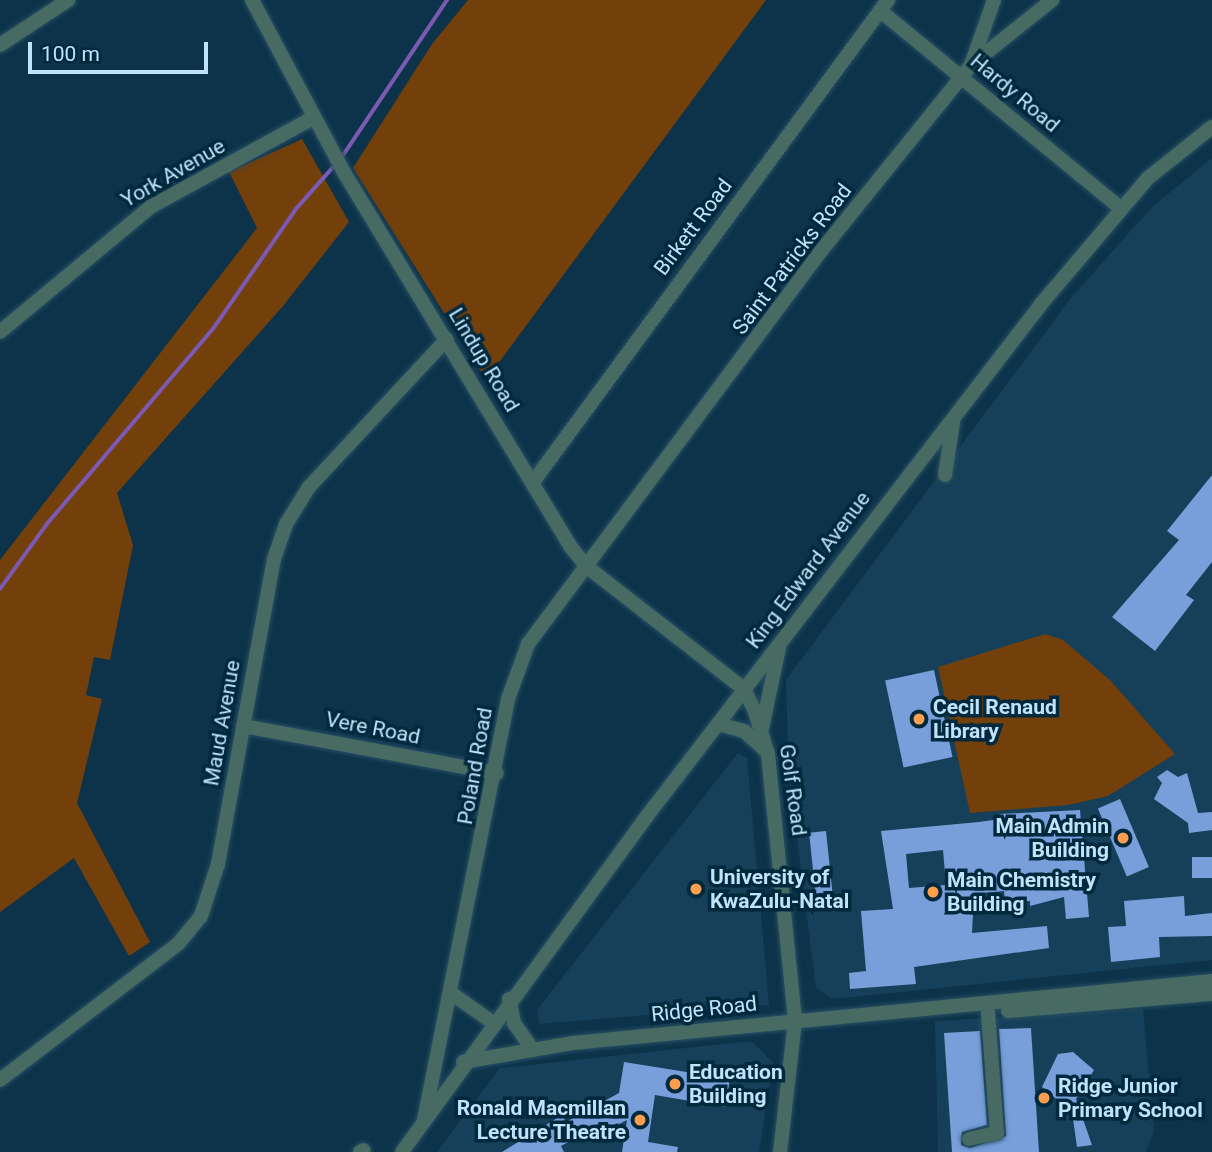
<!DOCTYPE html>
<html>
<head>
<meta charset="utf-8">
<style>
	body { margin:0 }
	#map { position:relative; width:1212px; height:1152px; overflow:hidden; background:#0c3349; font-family:Roboto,sans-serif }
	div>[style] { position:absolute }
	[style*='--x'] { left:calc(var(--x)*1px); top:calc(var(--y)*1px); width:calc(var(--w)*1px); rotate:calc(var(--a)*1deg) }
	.built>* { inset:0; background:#164059 }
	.green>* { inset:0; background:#733f0b }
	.stream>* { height:3.5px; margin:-1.75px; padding:0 1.75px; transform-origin:1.75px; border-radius:1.75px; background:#7a5ab3 }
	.building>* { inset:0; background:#789fda; transform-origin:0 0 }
	.roads { filter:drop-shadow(0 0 2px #294f65) drop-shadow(0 0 2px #294f65) }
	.minor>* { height:14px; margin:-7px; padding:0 7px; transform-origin:7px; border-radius:7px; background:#476b62 }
	.dots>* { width:19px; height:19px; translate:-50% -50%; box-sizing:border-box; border:4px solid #01293e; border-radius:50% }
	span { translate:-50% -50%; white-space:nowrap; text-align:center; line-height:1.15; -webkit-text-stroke:7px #01293e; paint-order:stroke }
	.street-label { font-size:21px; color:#c1e3fa }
	.poi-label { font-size:21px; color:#c1e3fa; font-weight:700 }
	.left { translate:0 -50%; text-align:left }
	.right { translate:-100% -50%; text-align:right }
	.scale { position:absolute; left:28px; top:42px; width:180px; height:32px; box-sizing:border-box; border:4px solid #c1e3fa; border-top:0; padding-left:9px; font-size:21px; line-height:24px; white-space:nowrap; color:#c1e3fa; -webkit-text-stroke:5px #01293e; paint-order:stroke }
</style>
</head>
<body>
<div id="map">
	<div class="built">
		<i style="clip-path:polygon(1212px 158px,1212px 960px,832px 999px,816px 988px,789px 775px,786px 680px,1071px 298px,1152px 207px)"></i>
		<i style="clip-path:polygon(738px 753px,747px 758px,769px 1005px,539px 1024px,537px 1010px)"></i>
		<i style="clip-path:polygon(1143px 1009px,1154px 1131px,1146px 1152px,938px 1152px,935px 1021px)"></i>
		<i style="clip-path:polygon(751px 1041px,773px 1062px,759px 1152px,437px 1152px,500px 1068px)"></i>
	</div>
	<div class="green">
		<i style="clip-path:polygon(468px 0,766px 0,486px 380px,353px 168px,432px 44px)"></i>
		<i style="clip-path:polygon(302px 139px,349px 222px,283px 306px,117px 493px,133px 545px,110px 660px,94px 657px,86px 695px,102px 699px,77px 803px,150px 942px,129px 956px,74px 858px,0 912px,0 560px,257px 228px,229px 172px)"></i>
		<i style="clip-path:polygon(1045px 634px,1063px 640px,1110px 680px,1175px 754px,1108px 796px,1068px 805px,970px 813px,938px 667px)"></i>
	</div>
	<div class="stream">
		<i style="--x:342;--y:157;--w:189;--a:-56.2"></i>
		<i style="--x:0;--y:589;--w:80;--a:-54.1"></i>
		<i style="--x:47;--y:524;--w:256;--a:-49.6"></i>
		<i style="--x:213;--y:329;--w:146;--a:-55.3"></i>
		<i style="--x:296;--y:209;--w:59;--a:-48.4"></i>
	</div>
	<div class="building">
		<i style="clip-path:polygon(1212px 475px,1212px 562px,1186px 595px,1194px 600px,1155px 651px,1112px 617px,1179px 540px,1167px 531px)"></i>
		<i style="left:934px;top:670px;width:89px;height:50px;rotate:78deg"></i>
		<i style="clip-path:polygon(1167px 770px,1178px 777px,1187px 773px,1198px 813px,1212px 812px,1212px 830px,1189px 833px,1188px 823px,1154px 799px,1162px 783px,1157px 777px)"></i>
		<i style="left:1120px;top:799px;width:74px;height:24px;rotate:67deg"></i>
		<i style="clip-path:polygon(evenodd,1080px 810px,1089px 917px,1066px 919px,1064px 897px,1030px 906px,1030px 901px,1005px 903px,1004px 891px,974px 894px,972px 933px,1047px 926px,1049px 948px,914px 967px,916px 984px,850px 989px,849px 973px,866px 971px,861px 911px,893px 909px,881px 831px,979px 822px,1000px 819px,1000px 814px,1080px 810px,943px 850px,946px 885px,909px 888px,906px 854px,943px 850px)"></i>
		<i style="left:826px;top:831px;width:61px;height:17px;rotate:84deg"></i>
		<i style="left:1212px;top:857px;width:21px;height:20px;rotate:90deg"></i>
		<i style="clip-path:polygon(1184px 896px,1185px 916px,1212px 913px,1212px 936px,1159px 937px,1160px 957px,1111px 962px,1108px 927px,1126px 926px,1124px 901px)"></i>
		<i style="clip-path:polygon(1031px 1028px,1039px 1152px,952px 1152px,944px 1033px,980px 1031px,987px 1125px,962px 1132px,961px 1145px,970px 1148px,1006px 1136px,999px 1029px)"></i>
		<i style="clip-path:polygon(1073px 1052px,1094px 1070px,1076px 1099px,1092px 1145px,1077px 1147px,1072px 1112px,1042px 1087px,1058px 1054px)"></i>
		<i style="clip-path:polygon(624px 1062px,730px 1079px,725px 1107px,655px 1095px,648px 1142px,678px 1147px,677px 1152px,622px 1152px,627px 1120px,594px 1137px,591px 1130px,561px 1146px,564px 1152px,502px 1152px,562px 1115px,566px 1122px,619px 1093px)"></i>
	</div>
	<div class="roads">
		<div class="minor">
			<i style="--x:252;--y:0;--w:197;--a:61.9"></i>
			<i style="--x:345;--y:174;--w:435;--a:58.8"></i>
			<i style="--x:570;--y:546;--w:26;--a:51"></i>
			<i style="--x:586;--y:566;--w:200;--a:37.9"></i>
			<i style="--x:744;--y:689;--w:25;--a:64"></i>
			<i style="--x:755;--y:712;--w:44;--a:72.8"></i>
			<i style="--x:768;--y:754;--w:268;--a:84.2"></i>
			<i style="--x:795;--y:1021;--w:132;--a:96.5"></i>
			<i style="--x:883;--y:13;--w:307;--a:39.4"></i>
			<i style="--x:0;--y:45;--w:82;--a:-33.5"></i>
			<i style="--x:971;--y:65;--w:69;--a:-70.5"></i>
			<i style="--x:0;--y:332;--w:197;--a:-39.7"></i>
			<i style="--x:152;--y:206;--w:183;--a:-28.7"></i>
			<i style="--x:945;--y:475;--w:53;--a:-81.3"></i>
			<i style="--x:533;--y:482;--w:599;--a:-53.63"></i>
			<i style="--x:718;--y:724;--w:27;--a:15"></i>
			<i style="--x:744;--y:731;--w:31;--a:42"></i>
			<i style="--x:243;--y:726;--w:258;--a:10.5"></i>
			<i style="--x:762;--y:728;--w:82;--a:-78"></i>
			<i style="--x:451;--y:993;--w:50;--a:35.3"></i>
			<i style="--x:509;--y:999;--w:25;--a:78"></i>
			<i style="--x:514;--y:1023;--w:32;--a:55"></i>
			<i style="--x:1008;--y:1011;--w:205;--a:-4.8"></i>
			<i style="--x:463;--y:1062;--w:112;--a:-9.8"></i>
			<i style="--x:573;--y:1043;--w:642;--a:-5.54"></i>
			<i style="--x:0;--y:1080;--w:225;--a:-37.4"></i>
			<i style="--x:179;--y:943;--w:35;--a:-51"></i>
			<i style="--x:201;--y:916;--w:55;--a:-71.9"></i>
			<i style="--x:218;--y:864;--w:310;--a:-79.6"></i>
			<i style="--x:274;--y:559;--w:37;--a:-71"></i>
			<i style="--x:286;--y:524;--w:44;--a:-58.1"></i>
			<i style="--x:309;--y:487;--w:202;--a:-47"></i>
			<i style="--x:424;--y:1120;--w:429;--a:-78.7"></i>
			<i style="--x:508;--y:699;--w:59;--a:-70"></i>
			<i style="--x:528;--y:644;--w:490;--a:-53.3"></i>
			<i style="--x:821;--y:251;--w:239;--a:-51.1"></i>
			<i style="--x:971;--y:65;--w:104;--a:-38.7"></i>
			<i style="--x:969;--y:1139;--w:29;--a:-12"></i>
			<i style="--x:997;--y:1133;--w:121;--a:-94.3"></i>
			<i style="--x:360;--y:1152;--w:4;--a:-27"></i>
			<i style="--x:402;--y:1152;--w:416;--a:-53.9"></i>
			<i style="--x:647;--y:816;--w:647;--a:-52.4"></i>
			<i style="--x:1042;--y:303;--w:164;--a:-49.7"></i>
			<i style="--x:1148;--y:178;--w:82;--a:-38.6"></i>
		</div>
	</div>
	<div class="dots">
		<i style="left:919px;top:719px;background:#fb9e50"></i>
		<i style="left:1123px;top:838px;background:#fb9e50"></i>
		<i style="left:696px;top:889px;background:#fb9e50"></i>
		<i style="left:933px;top:892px;background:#fb9e50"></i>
		<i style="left:675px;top:1084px;background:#fb9e50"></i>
		<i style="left:1044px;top:1098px;background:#fb9e50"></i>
		<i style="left:640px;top:1120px;background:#fb9e50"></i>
	</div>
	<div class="street-label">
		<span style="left:1015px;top:93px;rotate:40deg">Hardy Road</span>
		<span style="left:173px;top:173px;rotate:-30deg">York Avenue</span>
		<span style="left:693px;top:227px;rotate:-53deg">Birkett Road</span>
		<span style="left:792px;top:259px;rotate:-53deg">Saint Patricks Road</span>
		<span style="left:484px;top:360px;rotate:59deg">Lindup Road</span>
		<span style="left:808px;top:570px;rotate:-53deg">King Edward Avenue</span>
		<span style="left:222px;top:723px;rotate:-80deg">Maud Avenue</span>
		<span style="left:373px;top:728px;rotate:11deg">Vere Road</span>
		<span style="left:475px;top:766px;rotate:-80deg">Poland Road</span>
		<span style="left:793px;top:790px;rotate:82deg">Golf Road</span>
		<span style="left:704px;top:1009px;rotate:-6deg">Ridge Road</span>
	</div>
	<div class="poi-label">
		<span class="left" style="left:933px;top:719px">Cecil Renaud<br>Library</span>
		<span class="right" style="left:1109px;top:838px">Main Admin<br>Building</span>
		<span class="left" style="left:710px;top:889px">University of<br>KwaZulu-Natal</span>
		<span class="left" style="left:947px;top:892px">Main Chemistry<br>Building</span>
		<span class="left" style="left:689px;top:1084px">Education<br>Building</span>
		<span class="left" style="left:1058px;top:1098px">Ridge Junior<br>Primary School</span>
		<span class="right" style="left:626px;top:1120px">Ronald Macmillan<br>Lecture Theatre</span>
	</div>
	<div class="scale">100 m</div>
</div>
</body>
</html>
